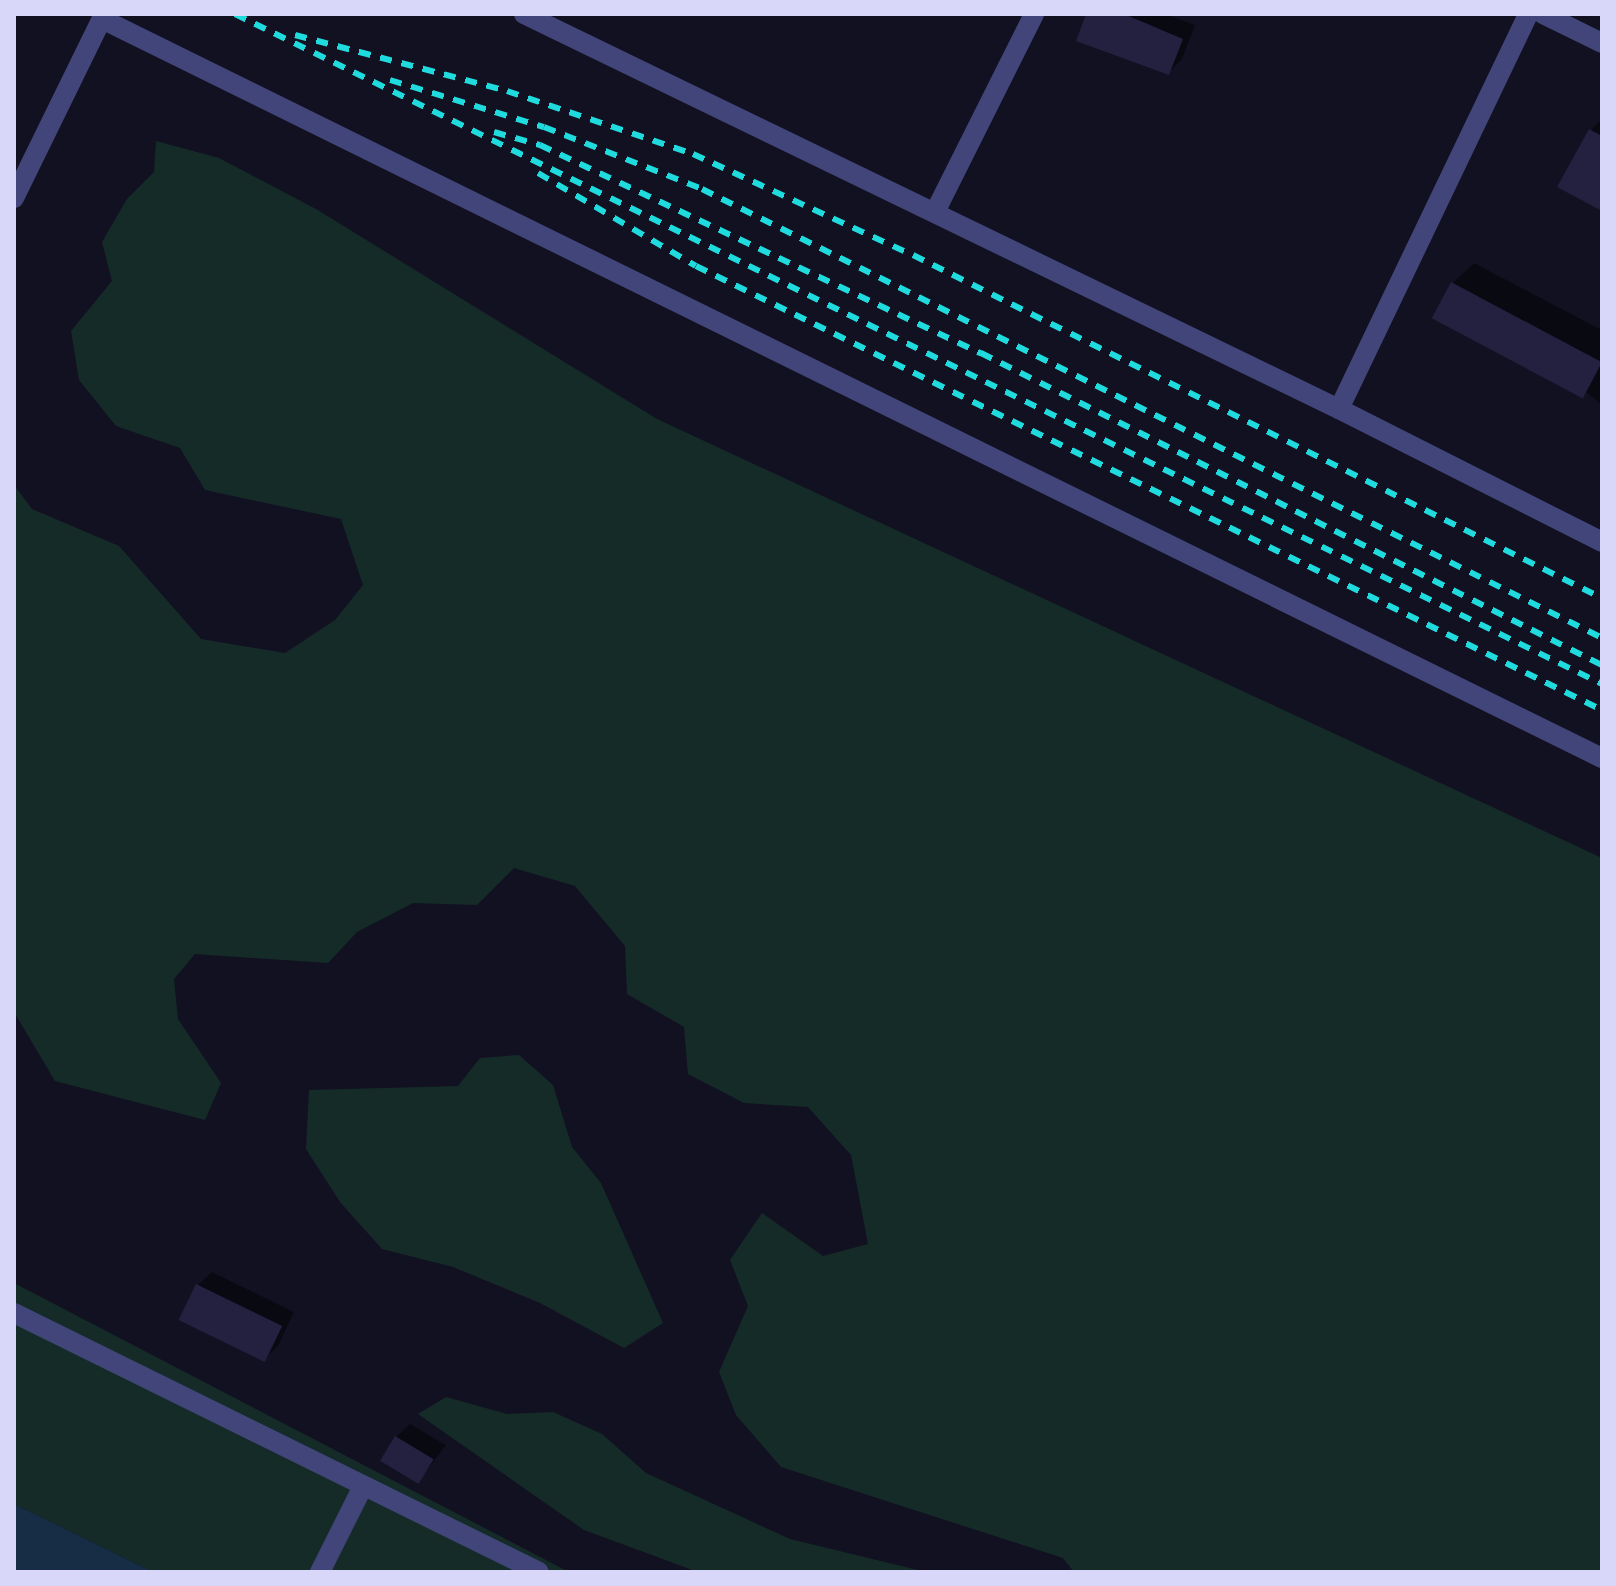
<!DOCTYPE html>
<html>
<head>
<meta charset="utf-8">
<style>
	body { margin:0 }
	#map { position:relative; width:1616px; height:1586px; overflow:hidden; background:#121122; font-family:"Nunito Sans",sans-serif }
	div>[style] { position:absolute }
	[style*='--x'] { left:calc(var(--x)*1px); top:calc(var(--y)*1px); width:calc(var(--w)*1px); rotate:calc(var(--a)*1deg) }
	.green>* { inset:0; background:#152b28 }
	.water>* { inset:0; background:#172d46 }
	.shadow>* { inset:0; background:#0007 }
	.building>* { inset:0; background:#232040; transform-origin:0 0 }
	.minor>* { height:20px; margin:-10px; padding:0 10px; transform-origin:10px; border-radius:10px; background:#42457a }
	.rail>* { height:6px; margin-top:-3px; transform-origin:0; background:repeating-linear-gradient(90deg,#1fdbde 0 12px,transparent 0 22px) }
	span { translate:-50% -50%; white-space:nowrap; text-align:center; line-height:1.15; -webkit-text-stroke:6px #121122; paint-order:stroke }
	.frame { position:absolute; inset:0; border:16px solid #d8d7fa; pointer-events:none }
</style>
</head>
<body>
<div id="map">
	<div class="green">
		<i style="clip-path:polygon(156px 141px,219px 158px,316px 209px,657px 419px,1602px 858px,1602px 1572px,1074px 1572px,1063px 1558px,781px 1467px,736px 1415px,719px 1372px,748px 1306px,730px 1260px,762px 1213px,823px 1256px,868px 1244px,851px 1155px,808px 1107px,744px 1103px,688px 1074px,684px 1027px,627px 994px,625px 946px,575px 886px,514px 868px,477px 905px,413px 903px,357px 932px,328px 963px,195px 954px,174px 979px,178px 1019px,221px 1083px,205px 1120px,55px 1081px,14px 1012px,14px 485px,32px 509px,119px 546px,201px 639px,285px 653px,335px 620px,363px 585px,341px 519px,205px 490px,180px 448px,116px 426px,79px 380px,71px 331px,112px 281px,102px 242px,127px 199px,154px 172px)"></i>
		<i style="clip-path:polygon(519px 1055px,553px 1085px,572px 1147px,601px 1183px,663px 1323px,624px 1348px,540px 1303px,453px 1267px,382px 1249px,340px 1202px,306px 1149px,309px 1090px,458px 1086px,480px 1058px)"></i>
		<i style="clip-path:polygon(14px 1283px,569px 1572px,153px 1572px,14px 1504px)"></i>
		<i style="clip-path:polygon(446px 1397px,507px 1414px,553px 1412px,602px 1434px,646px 1473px,790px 1539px,926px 1572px,698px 1572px,584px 1530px,418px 1414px)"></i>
	</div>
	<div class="water">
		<i style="clip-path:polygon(14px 1504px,153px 1572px,14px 1572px)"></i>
	</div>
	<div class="shadow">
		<i style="clip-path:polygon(1088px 14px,1165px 14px,1195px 25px,1182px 59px,1169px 72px)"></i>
		<i style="clip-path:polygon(1602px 119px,1602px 205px,1600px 208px,1591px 130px)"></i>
		<i style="clip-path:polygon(1474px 263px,1602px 330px,1602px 405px,1453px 283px)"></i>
		<i style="clip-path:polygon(212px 1272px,294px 1312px,278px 1346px,264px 1359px,198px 1285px)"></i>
		<i style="clip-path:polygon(410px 1424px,446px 1445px,419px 1481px,396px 1437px)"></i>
	</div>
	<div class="building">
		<i style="clip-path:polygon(1086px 14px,1124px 14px,1183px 39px,1169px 75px,1076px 41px)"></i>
		<i style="clip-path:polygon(1589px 129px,1602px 136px,1600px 210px,1557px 187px)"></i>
		<i style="left:1451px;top:282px;width:171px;height:41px;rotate:28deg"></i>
		<i style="left:196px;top:1284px;width:96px;height:40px;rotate:26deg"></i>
		<i style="left:395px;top:1436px;width:45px;height:29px;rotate:31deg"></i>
	</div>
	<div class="minor">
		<i style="--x:524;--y:14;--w:906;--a:25.86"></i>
		<i style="--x:1339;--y:409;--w:295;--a:26.8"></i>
		<i style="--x:1543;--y:14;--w:66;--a:26.2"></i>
		<i style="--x:102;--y:19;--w:1672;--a:26.23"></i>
		<i style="--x:14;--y:198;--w:205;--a:-63.9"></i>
		<i style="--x:935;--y:212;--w:221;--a:-63.4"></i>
		<i style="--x:1339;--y:409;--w:438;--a:-64.4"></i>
		<i style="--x:14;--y:1313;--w:585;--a:26.26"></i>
		<i style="--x:320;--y:1572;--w:94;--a:-63.4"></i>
	</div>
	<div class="rail">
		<i style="--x:235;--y:14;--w:1522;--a:26.11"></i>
		<i style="--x:295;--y:35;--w:219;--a:14.8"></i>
		<i style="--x:507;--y:91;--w:196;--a:18.7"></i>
		<i style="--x:693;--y:154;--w:242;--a:24.7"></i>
		<i style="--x:913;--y:255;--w:770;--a:26.47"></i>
		<i style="--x:390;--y:80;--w:161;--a:17"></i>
		<i style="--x:544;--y:127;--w:170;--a:21.4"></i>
		<i style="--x:702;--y:189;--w:1006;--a:26.51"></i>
		<i style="--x:494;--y:132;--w:48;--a:15.8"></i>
		<i style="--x:540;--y:145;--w:488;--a:25.3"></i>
		<i style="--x:981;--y:353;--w:695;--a:26.68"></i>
		<i style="--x:538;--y:173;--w:183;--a:30.5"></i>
		<i style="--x:696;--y:266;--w:1009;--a:26.11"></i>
	</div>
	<div class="frame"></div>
</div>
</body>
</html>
